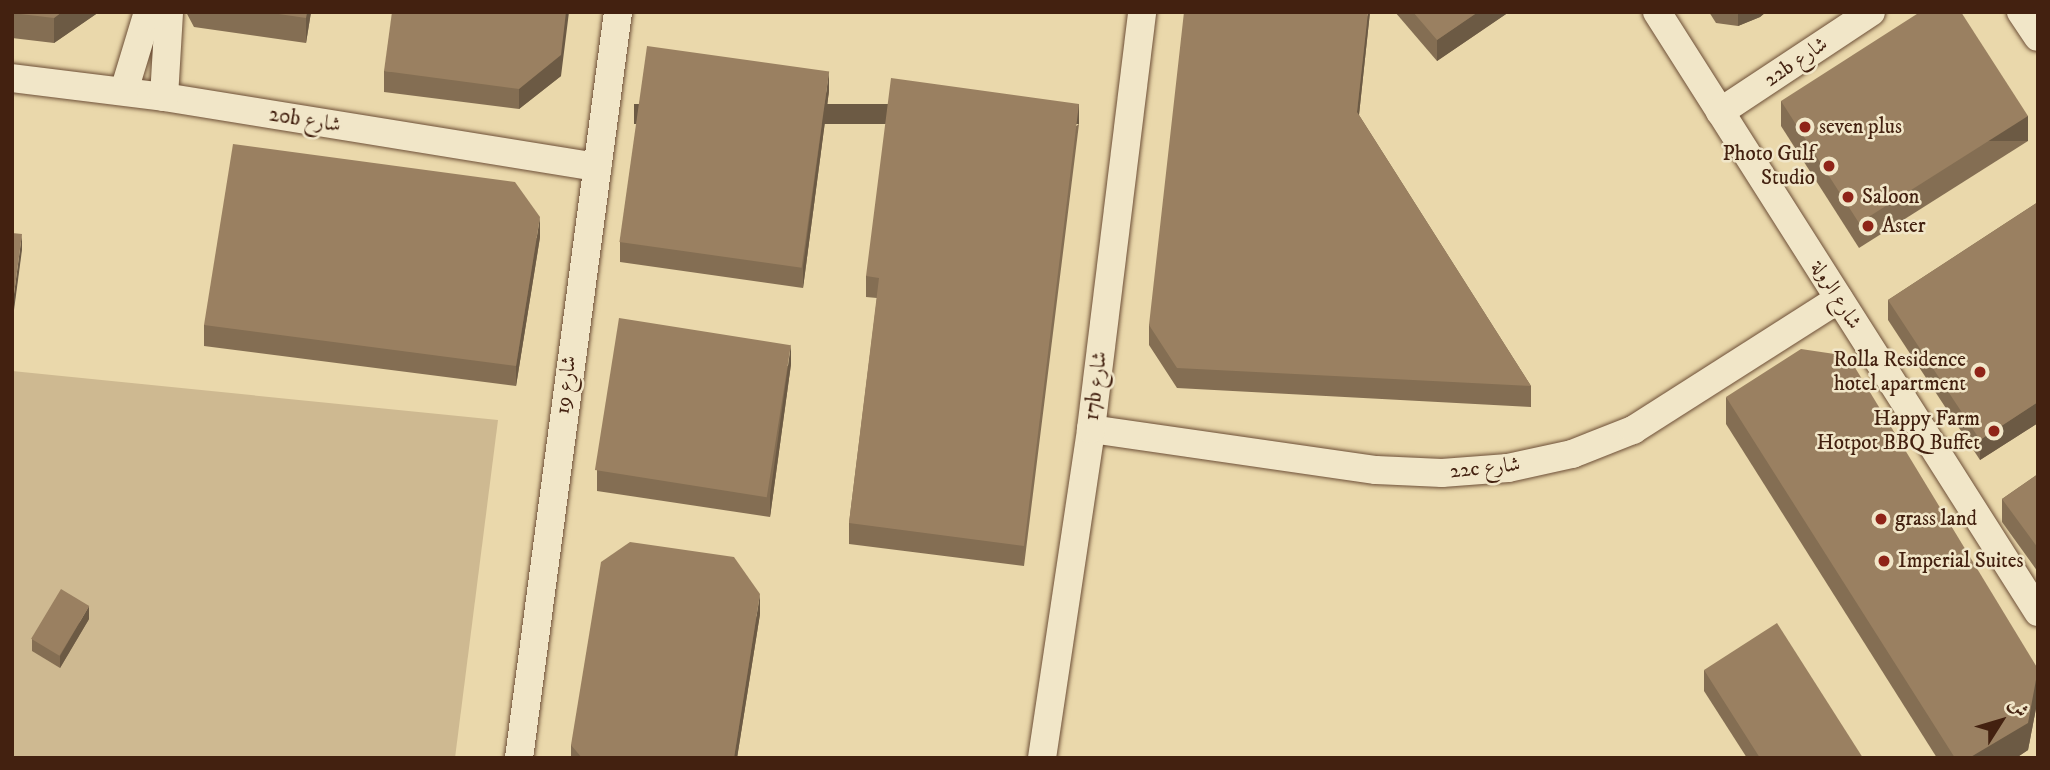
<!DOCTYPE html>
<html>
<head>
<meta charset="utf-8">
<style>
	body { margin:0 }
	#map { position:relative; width:2050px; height:770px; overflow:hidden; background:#ead8ab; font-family:"IM FELL DW Pica",Amiri,serif }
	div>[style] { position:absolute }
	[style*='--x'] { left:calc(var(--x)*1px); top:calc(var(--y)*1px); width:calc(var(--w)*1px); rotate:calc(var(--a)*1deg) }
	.green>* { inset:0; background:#ceb991 }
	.roads { filter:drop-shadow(0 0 2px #6d4f37) drop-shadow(0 0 2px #6d4f37) }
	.street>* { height:28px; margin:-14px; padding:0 14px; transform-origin:14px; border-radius:14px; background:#f1e6c8 }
	.wall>* { inset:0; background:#846e53 }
	.shaded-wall>* { inset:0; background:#6c5a44; transform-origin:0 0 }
	.building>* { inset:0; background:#9a8061; transform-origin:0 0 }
	.dots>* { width:19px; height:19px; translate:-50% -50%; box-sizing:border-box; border:4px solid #f1e6c8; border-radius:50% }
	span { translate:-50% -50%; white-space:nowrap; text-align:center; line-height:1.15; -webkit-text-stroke:5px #f1e6c8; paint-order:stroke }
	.street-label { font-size:21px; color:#432110 }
	.poi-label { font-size:21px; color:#432110 }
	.left { translate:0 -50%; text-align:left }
	.right { translate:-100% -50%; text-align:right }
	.frame { position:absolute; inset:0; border:14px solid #432110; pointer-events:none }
	.north { position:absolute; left:1966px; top:686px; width:70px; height:70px; -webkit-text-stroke:5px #f1e6c8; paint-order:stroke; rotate:53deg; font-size:19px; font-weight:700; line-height:28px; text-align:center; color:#432110 }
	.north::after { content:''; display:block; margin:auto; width:24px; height:32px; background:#432110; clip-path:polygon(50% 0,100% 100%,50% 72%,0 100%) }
</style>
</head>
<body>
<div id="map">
	<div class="green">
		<i style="clip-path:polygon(12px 371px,498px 420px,455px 758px,12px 758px)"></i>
	</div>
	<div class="roads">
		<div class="street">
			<i style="--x:1657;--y:12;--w:711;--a:57.58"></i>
			<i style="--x:2021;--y:12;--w:30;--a:56"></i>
			<i style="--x:12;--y:78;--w:153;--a:7.1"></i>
			<i style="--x:164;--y:97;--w:439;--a:9.2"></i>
			<i style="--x:124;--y:91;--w:83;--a:-73.1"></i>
			<i style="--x:164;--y:97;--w:85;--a:-86.6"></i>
			<i style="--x:1720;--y:112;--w:181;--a:-33.5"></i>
			<i style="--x:1091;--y:429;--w:288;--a:8.2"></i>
			<i style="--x:1376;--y:470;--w:66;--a:2.6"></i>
			<i style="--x:1442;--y:473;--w:66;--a:-4.3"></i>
			<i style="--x:1508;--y:468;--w:66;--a:-12.3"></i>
			<i style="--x:1572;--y:454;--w:66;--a:-21.5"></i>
			<i style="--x:1633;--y:430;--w:244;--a:-32.5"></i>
			<i style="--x:519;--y:758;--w:753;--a:-82.44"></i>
			<i style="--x:1042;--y:758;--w:333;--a:-81.5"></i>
			<i style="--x:1091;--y:429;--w:420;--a:-83"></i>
		</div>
	</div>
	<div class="wall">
		<i style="clip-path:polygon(12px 12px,99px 12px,54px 43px,12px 38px)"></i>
		<i style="clip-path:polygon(186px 12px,311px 12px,306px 43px,194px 27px)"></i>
		<i style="clip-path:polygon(1370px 12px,1359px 115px,1531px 386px,1531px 407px,1177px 388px,1149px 345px,1149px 325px)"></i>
		<i style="clip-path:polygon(1395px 12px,1509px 12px,1437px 61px)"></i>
		<i style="clip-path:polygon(1709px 12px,1766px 12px,1760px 17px,1738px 26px,1716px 23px)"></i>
		<i style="clip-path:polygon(384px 71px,561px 76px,519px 109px,384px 92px)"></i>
		<i style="clip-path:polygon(829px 91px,803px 288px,620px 262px,620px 242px)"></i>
		<i style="clip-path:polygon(1781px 101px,2028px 141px,1859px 248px,1781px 126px)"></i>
		<i style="clip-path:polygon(1079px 124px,1024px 566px,849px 544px,849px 523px,877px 298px,866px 297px,866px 276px)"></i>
		<i style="clip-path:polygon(2038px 202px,2038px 423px,1980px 460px,1888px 320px,1888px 300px)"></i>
		<i style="clip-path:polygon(540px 237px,516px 386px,204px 346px,204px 325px)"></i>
		<i style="clip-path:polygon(791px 364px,770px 517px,597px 491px,597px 470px)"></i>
		<i style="clip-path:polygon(1726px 397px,2038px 669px,2038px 698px,2028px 750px,2016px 758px,1937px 758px,1726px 424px)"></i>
		<i style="clip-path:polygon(2038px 474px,2038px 572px,2002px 522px,2002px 499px)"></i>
		<i style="clip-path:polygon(760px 614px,737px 758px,571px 758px,571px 745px)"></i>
		<i style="clip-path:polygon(89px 619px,60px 668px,32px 651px,32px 639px)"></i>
		<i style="clip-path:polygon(1704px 670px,1863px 758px,1747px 758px,1704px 691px)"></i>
	</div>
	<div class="shaded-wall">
		<i style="clip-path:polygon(62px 12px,99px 12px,54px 43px,54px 18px)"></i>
		<i style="clip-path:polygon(307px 12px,311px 12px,306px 43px,306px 18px)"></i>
		<i style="clip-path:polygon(566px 12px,569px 12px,561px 76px,519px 109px,519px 89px)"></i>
		<i style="clip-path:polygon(1368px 12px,1370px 12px,1357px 133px,1357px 112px)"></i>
		<i style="clip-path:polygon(1478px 12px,1509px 12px,1437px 61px,1437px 40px)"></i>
		<i style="clip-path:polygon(1738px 12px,1766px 12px,1760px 17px,1738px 26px)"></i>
		<i style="clip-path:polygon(829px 71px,829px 91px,803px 288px,803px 267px)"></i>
		<i style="left:1079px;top:104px;width:20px;height:445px;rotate:90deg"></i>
		<i style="left:2028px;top:116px;width:25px;height:200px;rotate:90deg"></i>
		<i style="clip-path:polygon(540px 217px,540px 237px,516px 386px,516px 366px)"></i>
		<i style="clip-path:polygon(22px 234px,22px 250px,12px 325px,12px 309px)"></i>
		<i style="clip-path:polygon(791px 344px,791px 364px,770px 517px,770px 496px)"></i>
		<i style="clip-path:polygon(2038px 402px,2038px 423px,1980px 460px,1980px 440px)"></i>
		<i style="clip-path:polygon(760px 594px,760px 614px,737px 758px,734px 758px)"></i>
		<i style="clip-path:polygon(89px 606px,89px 619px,60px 668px,60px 656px)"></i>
		<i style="clip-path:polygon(2038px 671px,2038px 698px,2028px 750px,2016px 758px,1969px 758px)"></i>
	</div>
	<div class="building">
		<i style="clip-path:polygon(12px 12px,62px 12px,54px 18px,12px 13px)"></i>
		<i style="clip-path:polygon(265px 12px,307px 12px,306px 18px)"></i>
		<i style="clip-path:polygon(392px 12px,566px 12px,561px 55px,519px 89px,384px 71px)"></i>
		<i style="clip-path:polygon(1184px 12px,1368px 12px,1357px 112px,1531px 386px,1177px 368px,1149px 325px)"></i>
		<i style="clip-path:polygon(1413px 12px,1478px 12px,1437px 40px)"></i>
		<i style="clip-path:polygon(1920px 12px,1961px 12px,2028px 116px,1859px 223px,1781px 101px)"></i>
		<i style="left:647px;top:46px;width:184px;height:198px;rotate:8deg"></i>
		<i style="clip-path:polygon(891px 78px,1079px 104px,1024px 546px,849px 523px,879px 278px,866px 276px)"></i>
		<i style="clip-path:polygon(233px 144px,515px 182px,540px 217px,516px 366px,204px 325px)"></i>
		<i style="clip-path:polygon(2038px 202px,2038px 402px,1980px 440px,1888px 300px)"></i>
		<i style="clip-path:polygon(12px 233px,22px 234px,12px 309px)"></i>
		<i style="left:619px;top:318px;width:174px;height:154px;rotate:9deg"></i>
		<i style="clip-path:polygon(1801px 349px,1848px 356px,2038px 669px,2028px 723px,1969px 758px,1955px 758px,1726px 397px)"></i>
		<i style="clip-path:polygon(2038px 474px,2038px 548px,2002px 499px)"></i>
		<i style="clip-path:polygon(630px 542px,734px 557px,760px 594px,734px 758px,582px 758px,571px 745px,601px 562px)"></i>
		<i style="left:61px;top:589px;width:33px;height:58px;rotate:31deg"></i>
		<i style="clip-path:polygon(1777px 623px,1863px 758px,1760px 758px,1704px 670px)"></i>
	</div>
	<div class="dots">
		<i style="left:1805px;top:127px;background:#8f2418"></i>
		<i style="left:1829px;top:166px;background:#8f2418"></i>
		<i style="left:1848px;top:197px;background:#8f2418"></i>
		<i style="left:1868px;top:226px;background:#8f2418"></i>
		<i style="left:1980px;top:372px;background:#8f2418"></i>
		<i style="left:1994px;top:431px;background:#8f2418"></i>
		<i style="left:1881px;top:519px;background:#8f2418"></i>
		<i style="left:1884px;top:561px;background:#8f2418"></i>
	</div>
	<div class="street-label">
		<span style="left:1796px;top:62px;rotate:-34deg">22b شارع</span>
		<span style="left:305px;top:120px;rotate:9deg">20b شارع</span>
		<span style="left:1836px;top:295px;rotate:58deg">شارع الرولة</span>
		<span style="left:566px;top:385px;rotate:-83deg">شارع 19</span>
		<span style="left:1096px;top:386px;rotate:-83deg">17b شارع</span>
		<span style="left:1485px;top:468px;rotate:-6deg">22c شارع</span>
	</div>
	<div class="poi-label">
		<span class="left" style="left:1819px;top:127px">seven plus</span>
		<span class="right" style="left:1815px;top:166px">Photo Gulf<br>Studio</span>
		<span class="left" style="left:1862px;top:197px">Saloon</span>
		<span class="left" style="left:1882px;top:226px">Aster</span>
		<span class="right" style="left:1966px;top:372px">Rolla Residence<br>hotel apartment</span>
		<span class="right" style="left:1980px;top:431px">Happy Farm<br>Hotpot BBQ Buffet</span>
		<span class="left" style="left:1895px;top:519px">grass land</span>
		<span class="left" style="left:1898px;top:561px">Imperial Suites</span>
	</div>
	<div class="frame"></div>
	<div class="north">ش</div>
</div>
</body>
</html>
